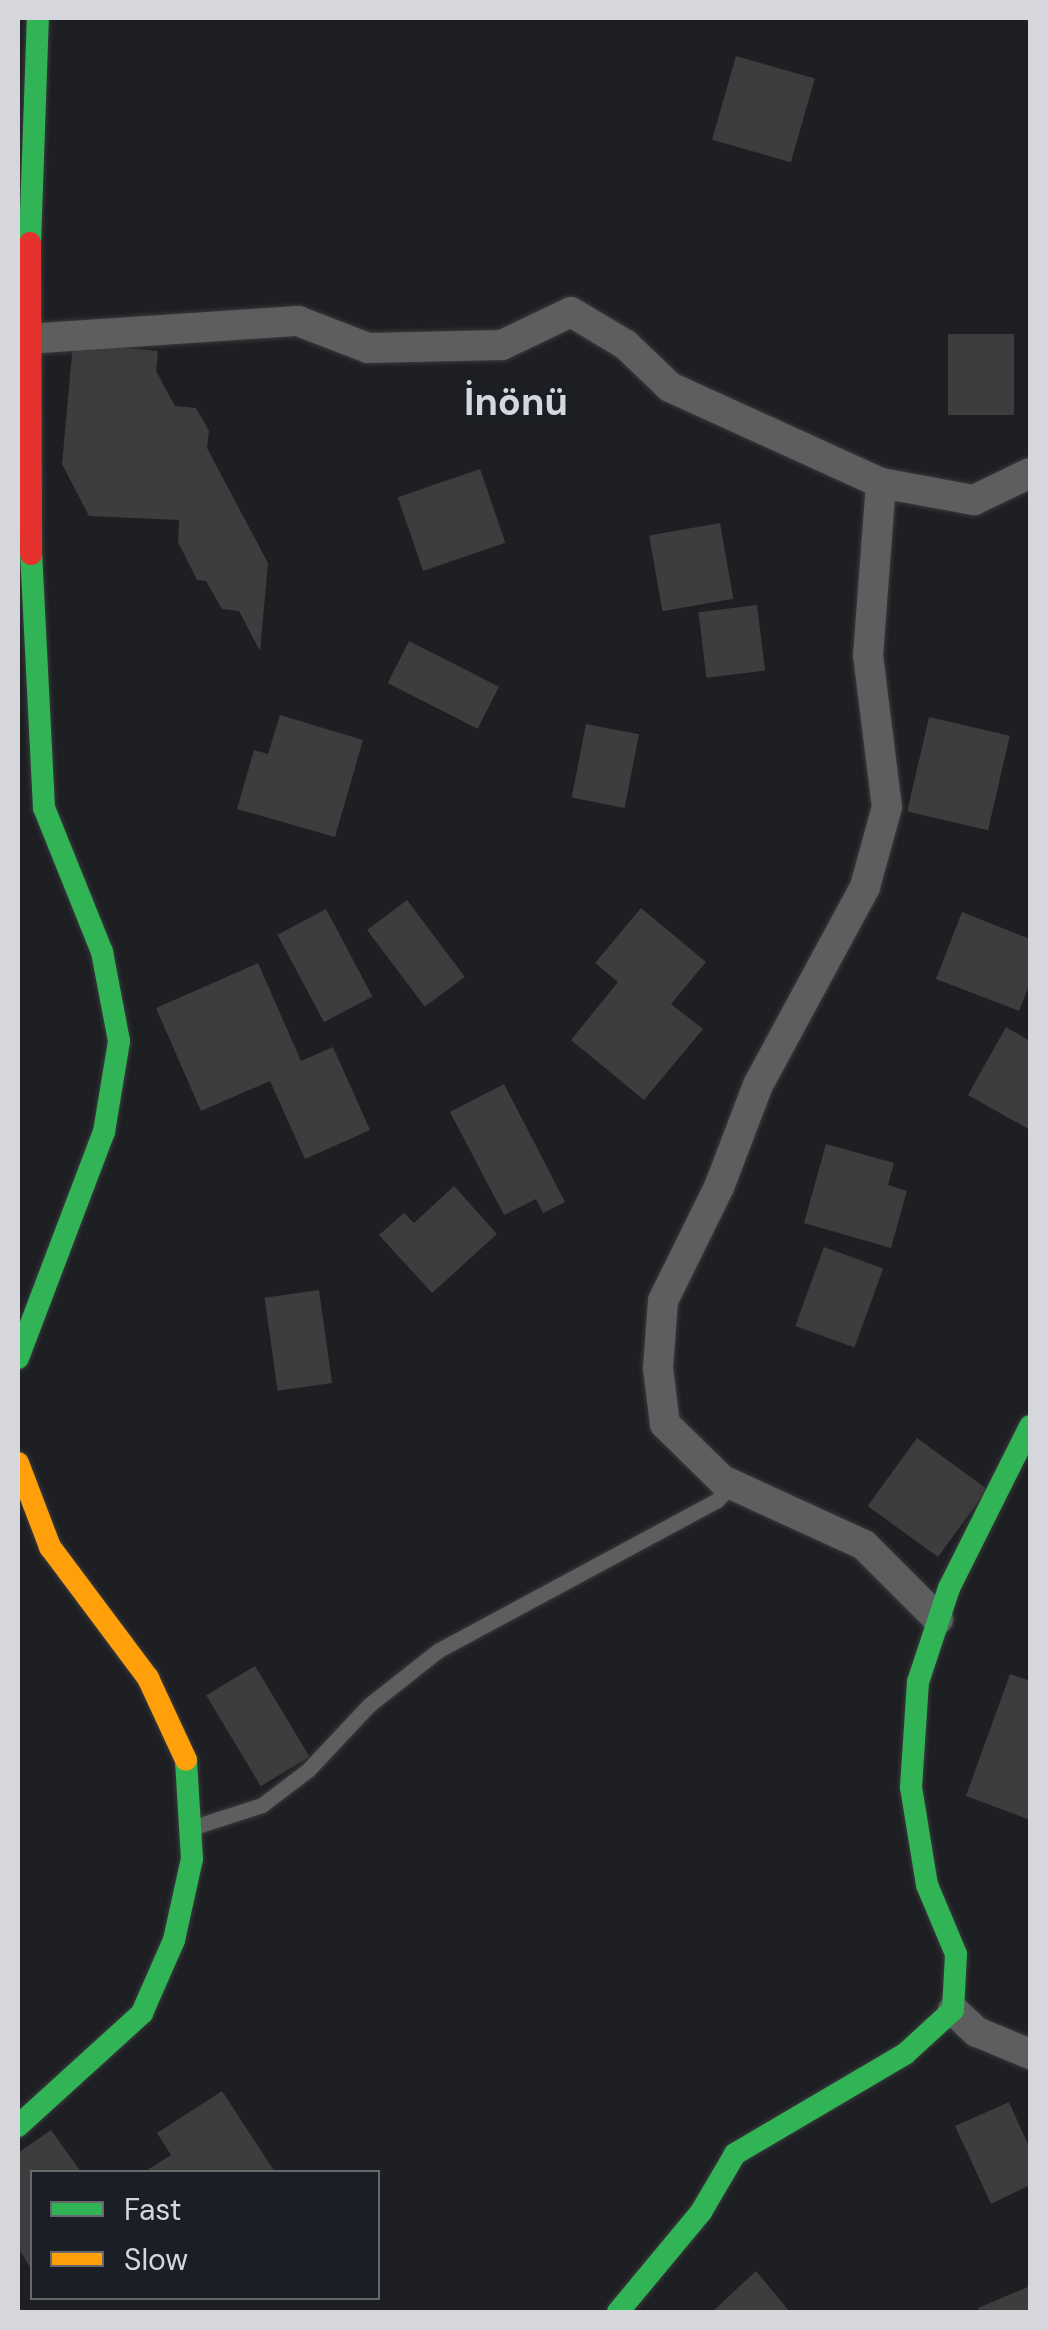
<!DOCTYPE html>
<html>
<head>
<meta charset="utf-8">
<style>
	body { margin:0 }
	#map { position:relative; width:1048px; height:2330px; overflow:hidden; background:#1e1f23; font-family:"DM Sans",sans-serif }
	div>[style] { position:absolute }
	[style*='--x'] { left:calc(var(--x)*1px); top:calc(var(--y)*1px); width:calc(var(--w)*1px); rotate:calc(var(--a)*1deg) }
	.building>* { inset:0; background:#3d3d3e; transform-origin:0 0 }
	.roads { filter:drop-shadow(0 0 2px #393a3c) drop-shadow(0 0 2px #393a3c) }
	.lane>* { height:15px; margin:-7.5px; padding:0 7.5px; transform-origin:7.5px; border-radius:7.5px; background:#5e5e5f }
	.street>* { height:30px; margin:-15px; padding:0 15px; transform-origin:15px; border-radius:15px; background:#5e5e5f }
	.fast>* { height:22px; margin:-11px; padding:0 11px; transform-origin:11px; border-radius:11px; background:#30b455 }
	.slow>* { height:22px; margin:-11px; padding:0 11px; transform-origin:11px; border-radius:11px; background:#ff9f0a }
	.jam>* { height:22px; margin:-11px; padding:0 11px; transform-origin:11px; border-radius:11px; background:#e5322d }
	span { translate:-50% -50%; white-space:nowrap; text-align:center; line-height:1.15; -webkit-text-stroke:8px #1c1e25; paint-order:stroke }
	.district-label { font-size:38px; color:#d6d7dc; font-weight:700 }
	.frame { position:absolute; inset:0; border:20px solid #d6d7dc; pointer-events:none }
	.legend { position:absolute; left:30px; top:2170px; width:350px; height:130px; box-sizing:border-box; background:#1c1e25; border:2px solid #66686e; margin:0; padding:12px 18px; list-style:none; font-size:30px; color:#d6d7dc }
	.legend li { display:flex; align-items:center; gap:20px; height:50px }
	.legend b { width:50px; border:2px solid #66686e }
</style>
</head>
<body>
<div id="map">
	<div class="building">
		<i style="left:736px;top:56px;width:82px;height:87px;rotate:16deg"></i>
		<i style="left:948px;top:334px;width:66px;height:81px"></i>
		<i style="clip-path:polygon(73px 343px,158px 351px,156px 371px,175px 406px,196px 408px,209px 431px,207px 448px,268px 563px,260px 651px,239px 611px,222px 609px,206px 581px,197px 580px,178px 542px,179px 520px,89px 516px,62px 464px)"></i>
		<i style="left:480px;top:469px;width:78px;height:87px;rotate:71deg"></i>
		<i style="left:720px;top:523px;width:77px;height:72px;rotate:80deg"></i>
		<i style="left:757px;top:605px;width:66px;height:59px;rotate:83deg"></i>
		<i style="left:409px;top:641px;width:101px;height:47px;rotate:27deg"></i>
		<i style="clip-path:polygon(280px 715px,363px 740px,335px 837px,237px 809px,254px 750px,268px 754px)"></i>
		<i style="left:929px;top:717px;width:83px;height:97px;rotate:13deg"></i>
		<i style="left:586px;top:724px;width:54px;height:75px;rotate:11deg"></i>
		<i style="left:407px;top:900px;width:96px;height:50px;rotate:53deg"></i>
		<i style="clip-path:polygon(641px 908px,706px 962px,671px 1004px,703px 1029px,644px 1100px,571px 1040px,618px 982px,595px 963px)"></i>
		<i style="left:326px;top:909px;width:99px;height:55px;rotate:62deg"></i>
		<i style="clip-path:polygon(962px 912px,1030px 939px,1030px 983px,1019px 1011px,936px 979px)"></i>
		<i style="clip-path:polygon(258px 963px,301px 1061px,333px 1047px,370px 1130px,305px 1159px,270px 1081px,201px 1111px,156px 1008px)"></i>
		<i style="clip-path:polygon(1006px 1027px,1030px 1041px,1030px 1130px,968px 1095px)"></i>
		<i style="clip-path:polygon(504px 1084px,565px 1202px,543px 1213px,536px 1199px,504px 1215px,450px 1112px)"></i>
		<i style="clip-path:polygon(826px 1144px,894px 1163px,888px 1185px,907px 1191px,891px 1248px,804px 1223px)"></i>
		<i style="clip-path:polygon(454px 1186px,497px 1234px,432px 1293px,379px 1235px,404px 1213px,414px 1223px)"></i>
		<i style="left:824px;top:1247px;width:63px;height:84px;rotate:20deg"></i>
		<i style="left:319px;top:1290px;width:94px;height:55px;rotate:82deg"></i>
		<i style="left:917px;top:1438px;width:87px;height:84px;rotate:36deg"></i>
		<i style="left:255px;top:1666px;width:106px;height:57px;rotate:59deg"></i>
		<i style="clip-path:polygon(1010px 1674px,1030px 1681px,1030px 1820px,966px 1796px)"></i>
		<i style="clip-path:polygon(222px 2091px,275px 2172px,144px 2172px,171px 2155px,157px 2133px)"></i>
		<i style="clip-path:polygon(1009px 2102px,1030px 2149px,1030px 2185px,991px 2204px,955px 2126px)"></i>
		<i style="clip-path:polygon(51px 2130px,81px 2172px,32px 2172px,32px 2270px,18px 2248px,18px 2153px)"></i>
		<i style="clip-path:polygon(756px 2271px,790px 2312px,712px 2312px)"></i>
		<i style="clip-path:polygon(1030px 2286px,1030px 2312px,980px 2312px,978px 2308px)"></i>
	</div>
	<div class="roads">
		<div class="lane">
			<i style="--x:194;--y:1827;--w:71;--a:-17.9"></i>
			<i style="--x:262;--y:1805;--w:58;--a:-37.3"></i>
			<i style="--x:308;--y:1770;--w:89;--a:-46.8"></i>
			<i style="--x:369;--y:1705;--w:89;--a:-38.2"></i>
			<i style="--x:439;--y:1650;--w:316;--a:-28.3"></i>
			<i style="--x:717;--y:1500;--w:21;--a:-45"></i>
		</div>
		<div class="street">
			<i style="--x:26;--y:339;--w:273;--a:-3.8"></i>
			<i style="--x:298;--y:321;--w:75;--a:21.1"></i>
			<i style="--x:368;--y:348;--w:134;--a:-1.3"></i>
			<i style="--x:502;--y:345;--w:76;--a:-25.6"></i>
			<i style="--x:571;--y:312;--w:64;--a:31"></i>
			<i style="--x:626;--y:345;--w:61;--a:43.7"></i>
			<i style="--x:670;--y:387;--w:232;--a:24.5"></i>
			<i style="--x:881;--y:483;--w:95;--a:10.4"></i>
			<i style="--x:974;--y:500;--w:62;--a:-25.7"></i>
			<i style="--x:881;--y:483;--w:172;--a:94.3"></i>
			<i style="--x:868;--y:655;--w:153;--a:82.9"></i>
			<i style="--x:887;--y:807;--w:83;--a:105.4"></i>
			<i style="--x:865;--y:887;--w:225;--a:118.4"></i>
			<i style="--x:758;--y:1085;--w:109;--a:110.9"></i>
			<i style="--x:719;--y:1187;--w:127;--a:116.2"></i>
			<i style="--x:663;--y:1301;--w:67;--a:94.3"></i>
			<i style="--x:658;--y:1368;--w:56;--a:82.9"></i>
			<i style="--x:665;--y:1424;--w:80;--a:44.5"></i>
			<i style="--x:722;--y:1480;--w:156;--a:24.6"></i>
			<i style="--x:864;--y:1545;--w:105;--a:45"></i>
			<i style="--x:953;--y:2010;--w:33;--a:43"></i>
			<i style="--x:977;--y:2032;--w:57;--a:22.5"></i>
		</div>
		<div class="fast">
			<i style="--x:30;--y:243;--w:225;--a:-88"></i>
			<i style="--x:18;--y:1358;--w:242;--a:-69.2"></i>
			<i style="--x:104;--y:1132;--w:92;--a:-80.6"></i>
			<i style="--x:119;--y:1041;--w:91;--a:-100.8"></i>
			<i style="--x:102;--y:952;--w:155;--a:-111.9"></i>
			<i style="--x:44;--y:808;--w:254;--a:-92.9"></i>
			<i style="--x:18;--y:2126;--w:168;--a:-42.3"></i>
			<i style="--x:142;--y:2013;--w:80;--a:-66.3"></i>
			<i style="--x:174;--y:1940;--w:83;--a:-77.5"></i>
			<i style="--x:192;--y:1859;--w:99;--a:-93.5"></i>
			<i style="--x:618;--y:2312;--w:130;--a:-50.3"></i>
			<i style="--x:701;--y:2212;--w:67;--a:-59.6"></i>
			<i style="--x:735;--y:2154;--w:197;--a:-30.5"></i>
			<i style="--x:905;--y:2054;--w:65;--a:-42.5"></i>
			<i style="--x:953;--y:2010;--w:56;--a:-86.9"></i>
			<i style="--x:956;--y:1954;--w:75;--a:-112.8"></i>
			<i style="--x:927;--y:1885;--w:99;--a:-99.3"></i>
			<i style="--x:911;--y:1787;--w:105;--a:-86.2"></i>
			<i style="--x:918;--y:1682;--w:99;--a:-71.7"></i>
			<i style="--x:949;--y:1588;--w:181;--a:-63.4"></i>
		</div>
		<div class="slow">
			<i style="--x:18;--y:1463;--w:90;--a:69.1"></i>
			<i style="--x:50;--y:1547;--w:164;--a:53.2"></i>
			<i style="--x:148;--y:1678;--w:90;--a:65.1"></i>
		</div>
		<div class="jam">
			<i style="--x:30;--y:243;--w:311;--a:89.8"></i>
		</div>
	</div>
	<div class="district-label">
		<span style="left:516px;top:403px">İnönü</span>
	</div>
	<div class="frame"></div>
	<ul class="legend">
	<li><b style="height:12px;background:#30b455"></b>Fast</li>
	<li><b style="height:12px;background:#ff9f0a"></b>Slow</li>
	</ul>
</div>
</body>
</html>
